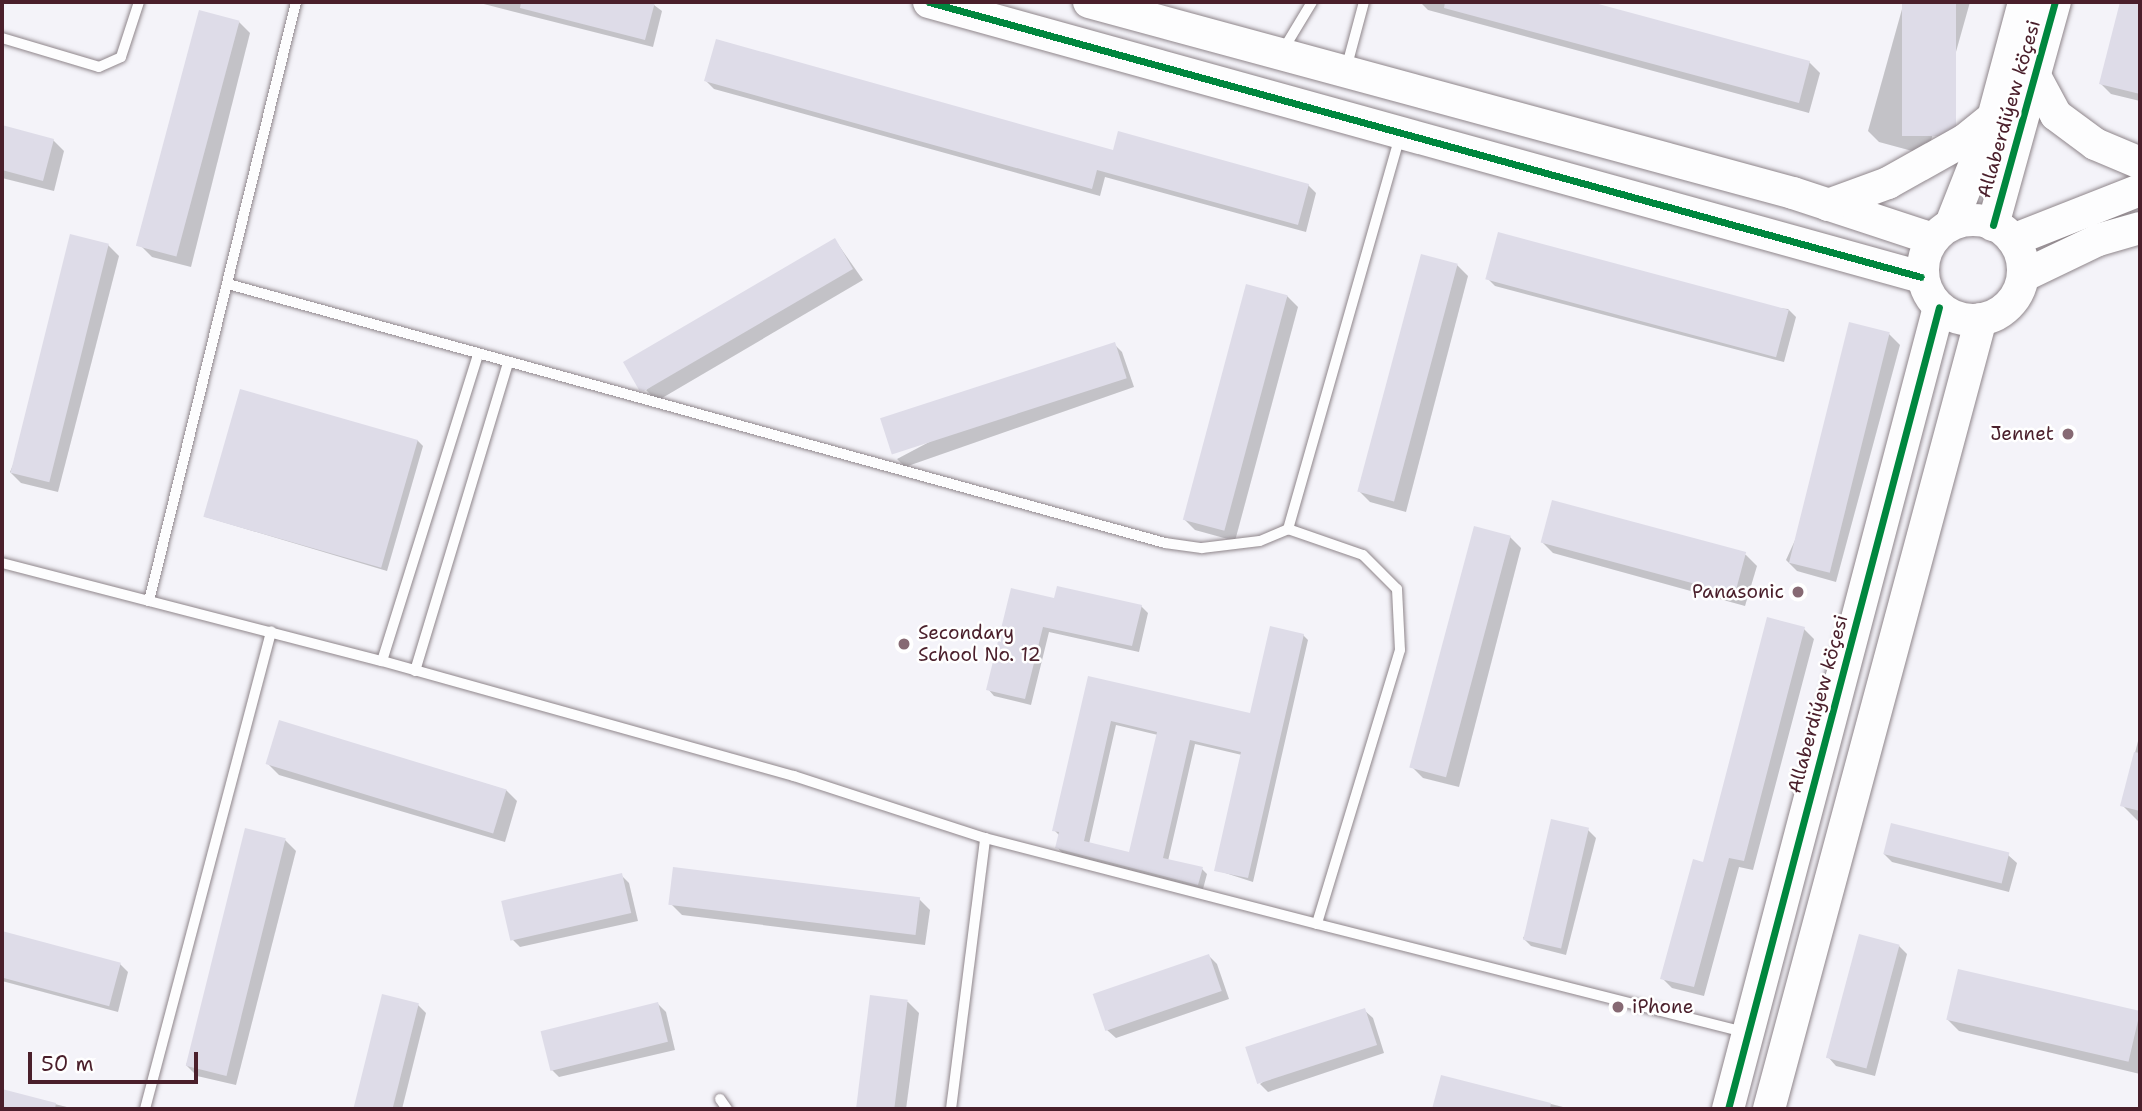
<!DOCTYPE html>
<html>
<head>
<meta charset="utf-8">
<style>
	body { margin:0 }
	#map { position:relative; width:2142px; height:1111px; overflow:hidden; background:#f4f3f9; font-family:"Shantell Sans",sans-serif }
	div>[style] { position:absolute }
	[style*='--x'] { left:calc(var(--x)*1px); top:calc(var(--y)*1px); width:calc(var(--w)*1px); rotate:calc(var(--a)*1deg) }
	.shadow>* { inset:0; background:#0003 }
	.building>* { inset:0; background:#dedce8; transform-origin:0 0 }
	.roads { filter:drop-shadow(0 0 2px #8f868b) drop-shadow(0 0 2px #8f868b) }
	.lane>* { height:10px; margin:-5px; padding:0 5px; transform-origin:5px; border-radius:5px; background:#fdfdfe }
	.secondary>* { height:32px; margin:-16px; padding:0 16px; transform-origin:16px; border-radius:16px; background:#fdfdfe }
	.secondary>.ring { margin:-16px; padding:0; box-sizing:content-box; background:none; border:32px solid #fdfdfe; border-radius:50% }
	.cycleway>* { height:7px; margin:-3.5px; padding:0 3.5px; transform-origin:3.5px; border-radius:3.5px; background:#00873e }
	.dots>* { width:19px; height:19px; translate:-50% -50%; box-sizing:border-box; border:4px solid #fff; border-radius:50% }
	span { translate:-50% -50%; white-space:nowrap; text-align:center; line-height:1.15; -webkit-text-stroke:5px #fff; paint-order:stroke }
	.street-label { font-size:19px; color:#4a1f2b }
	.poi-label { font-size:19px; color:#4a1f2b }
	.right { translate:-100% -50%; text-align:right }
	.left { translate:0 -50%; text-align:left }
	.frame { position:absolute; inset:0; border:4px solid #4a1f2b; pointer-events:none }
	.scale { position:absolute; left:28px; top:1052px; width:170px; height:32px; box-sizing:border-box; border:4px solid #4a1f2b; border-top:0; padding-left:9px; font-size:21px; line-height:24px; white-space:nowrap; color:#4a1f2b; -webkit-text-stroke:5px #fff; paint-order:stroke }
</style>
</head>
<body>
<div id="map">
	<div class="shadow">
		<i style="clip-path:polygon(476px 2px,650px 2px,662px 11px,653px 47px)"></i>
		<i style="clip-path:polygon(1420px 2px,1584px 2px,1809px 62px,1820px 73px,1809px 113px,1428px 10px)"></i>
		<i style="clip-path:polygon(1904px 2px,1970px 2px,1927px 155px,1879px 142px,1868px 131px)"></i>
		<i style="clip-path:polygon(2122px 2px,2140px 2px,2140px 101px,2111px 94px,2100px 83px)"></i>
		<i style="clip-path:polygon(239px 22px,250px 33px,191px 267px,152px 257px,141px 246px)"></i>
		<i style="clip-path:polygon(706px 81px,1308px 185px,1316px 193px,1306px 232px,1105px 177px,1100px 196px,714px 89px)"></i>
		<i style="clip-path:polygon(2px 127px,53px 140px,64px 151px,54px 191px,2px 178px)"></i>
		<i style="clip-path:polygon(835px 240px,863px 280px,657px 401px,646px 390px)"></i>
		<i style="clip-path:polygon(108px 245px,119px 256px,58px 492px,21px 483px,10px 472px)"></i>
		<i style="clip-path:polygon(1457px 265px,1468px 276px,1406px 512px,1370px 502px,1359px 491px)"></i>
		<i style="clip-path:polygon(1487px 278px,1788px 309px,1796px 317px,1784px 362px,1495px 286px)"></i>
		<i style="clip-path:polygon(1287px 296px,1298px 307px,1235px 541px,1195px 530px,1184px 519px)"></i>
		<i style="clip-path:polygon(1889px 334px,1900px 345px,1836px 582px,1797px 571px,1786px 560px)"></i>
		<i style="clip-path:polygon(1114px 344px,1122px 352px,1134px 387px,905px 467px,897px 459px)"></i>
		<i style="clip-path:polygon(417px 440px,423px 446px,387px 571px,206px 517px)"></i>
		<i style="clip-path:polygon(1554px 502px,1746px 555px,1757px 566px,1745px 606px,1553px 553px,1542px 542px)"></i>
		<i style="clip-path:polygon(1510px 537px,1521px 548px,1459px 787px,1423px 778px,1412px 767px)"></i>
		<i style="clip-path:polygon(1055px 601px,1141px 606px,1148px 613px,1139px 652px,1049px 632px,1031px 705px,994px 696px,988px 689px)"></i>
		<i style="clip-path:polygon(1804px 629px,1814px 639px,1753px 870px,1739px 867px,1704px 996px,1672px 988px,1662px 978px,1704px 864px)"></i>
		<i style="clip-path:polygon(evenodd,1303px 635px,1308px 640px,1253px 882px,1216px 870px,1242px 755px,1195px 744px,1168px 861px,1202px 869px,1207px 874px,1203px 889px,1062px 853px,1057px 847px,1060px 836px,1054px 830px,1089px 678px,1251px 715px,1303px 635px,1116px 725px,1158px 735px,1131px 854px,1089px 844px,1116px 725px)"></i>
		<i style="clip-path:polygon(281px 722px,506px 790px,517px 801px,505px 842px,279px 775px,268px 764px)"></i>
		<i style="clip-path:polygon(2140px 733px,2140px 823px,2122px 805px)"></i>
		<i style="clip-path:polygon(1588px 830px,1596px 838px,1566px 955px,1531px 946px,1523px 938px)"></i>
		<i style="clip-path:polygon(285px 840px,296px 851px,236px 1085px,197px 1076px,186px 1065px)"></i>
		<i style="clip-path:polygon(1884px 854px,2008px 855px,2017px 863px,2009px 892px,1892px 862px)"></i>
		<i style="clip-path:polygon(621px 875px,629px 883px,638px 921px,520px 947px,512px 939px)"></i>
		<i style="clip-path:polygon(919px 899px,930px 910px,925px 945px,682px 915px,671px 904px)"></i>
		<i style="clip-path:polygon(2px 933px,120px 964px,128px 972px,118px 1012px,2px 981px)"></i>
		<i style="clip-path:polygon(1899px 946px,1907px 954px,1875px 1076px,1836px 1066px,1828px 1057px)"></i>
		<i style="clip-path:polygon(1209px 956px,1217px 964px,1229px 999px,1116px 1038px,1107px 1030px)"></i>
		<i style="clip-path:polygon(1960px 971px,2140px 1014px,2140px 1074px,1959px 1031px,1948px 1020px)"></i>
		<i style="clip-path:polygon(872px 997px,908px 1002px,919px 1013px,906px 1109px,857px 1109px)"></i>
		<i style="clip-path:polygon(658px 1004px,666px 1012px,675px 1050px,559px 1077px,551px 1069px)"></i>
		<i style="clip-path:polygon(418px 1005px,426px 1013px,402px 1109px,356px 1109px)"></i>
		<i style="clip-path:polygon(1364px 1010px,1373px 1018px,1384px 1053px,1268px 1092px,1260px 1084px)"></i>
		<i style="clip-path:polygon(1442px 1077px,1571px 1109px,1434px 1109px)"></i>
		<i style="clip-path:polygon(2px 1091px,75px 1109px,2px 1109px)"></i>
	</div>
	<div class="building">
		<i style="clip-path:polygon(521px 2px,655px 2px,645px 40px,520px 8px)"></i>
		<i style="clip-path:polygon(1445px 2px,1591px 2px,1810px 61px,1799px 103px,1444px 8px)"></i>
		<i style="left:1902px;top:2px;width:54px;height:134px"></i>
		<i style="clip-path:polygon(2120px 2px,2140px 2px,2140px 94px,2099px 84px)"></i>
		<i style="left:199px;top:10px;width:42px;height:244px;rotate:15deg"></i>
		<i style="clip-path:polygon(716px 39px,1113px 150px,1118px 131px,1309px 184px,1298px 225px,1097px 170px,1092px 189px,704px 81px)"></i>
		<i style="clip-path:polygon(2px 125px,54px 139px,43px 181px,2px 170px)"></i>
		<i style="left:1498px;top:232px;width:301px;height:49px;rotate:15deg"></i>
		<i style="left:70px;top:234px;width:40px;height:246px;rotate:14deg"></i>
		<i style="clip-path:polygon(835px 238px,853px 269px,644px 391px,639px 390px,623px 362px)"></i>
		<i style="left:1421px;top:254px;width:38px;height:246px;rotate:15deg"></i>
		<i style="left:1246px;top:284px;width:43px;height:244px;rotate:15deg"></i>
		<i style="left:1849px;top:322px;width:42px;height:248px;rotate:14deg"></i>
		<i style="left:1115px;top:342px;width:38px;height:247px;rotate:72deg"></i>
		<i style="left:240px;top:389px;width:185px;height:133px;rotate:16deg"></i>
		<i style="left:1552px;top:500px;width:201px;height:44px;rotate:15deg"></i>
		<i style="left:1474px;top:526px;width:38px;height:250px;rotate:15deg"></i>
		<i style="clip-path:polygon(1057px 586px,1142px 605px,1132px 646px,1043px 627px,1025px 699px,986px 690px,1011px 588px,1054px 598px)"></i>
		<i style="clip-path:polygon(1767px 617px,1805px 627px,1744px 861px,1729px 858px,1694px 987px,1660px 979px,1693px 859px,1703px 862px)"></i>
		<i style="clip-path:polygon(evenodd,1270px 626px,1304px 634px,1248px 878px,1214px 871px,1241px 752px,1190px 740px,1163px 858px,1203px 867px,1198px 885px,1055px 848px,1059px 832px,1052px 831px,1088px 676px,1250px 713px,1270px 626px,1111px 721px,1157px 732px,1129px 852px,1084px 841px,1111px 721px)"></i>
		<i style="left:279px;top:720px;width:238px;height:46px;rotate:17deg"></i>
		<i style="clip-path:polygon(2134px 752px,2140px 753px,2140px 811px,2120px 806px)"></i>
		<i style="left:1551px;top:819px;width:39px;height:124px;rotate:13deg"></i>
		<i style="left:1891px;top:823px;width:122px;height:32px;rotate:14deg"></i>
		<i style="left:245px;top:828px;width:42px;height:245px;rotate:14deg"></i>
		<i style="left:673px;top:867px;width:249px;height:38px;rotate:7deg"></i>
		<i style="left:622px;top:873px;width:41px;height:124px;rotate:77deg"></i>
		<i style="left:2px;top:931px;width:123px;height:45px;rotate:15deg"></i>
		<i style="left:1859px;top:934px;width:42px;height:128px;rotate:15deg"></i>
		<i style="left:1209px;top:954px;width:39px;height:123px;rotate:71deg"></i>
		<i style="left:1958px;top:969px;width:187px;height:52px;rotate:13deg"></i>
		<i style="left:382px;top:994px;width:38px;height:119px;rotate:14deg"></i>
		<i style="left:870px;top:995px;width:38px;height:115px;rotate:7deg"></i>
		<i style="left:658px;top:1002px;width:41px;height:121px;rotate:76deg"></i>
		<i style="left:1365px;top:1008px;width:39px;height:126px;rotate:72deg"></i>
		<i style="clip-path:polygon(1441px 1075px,1551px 1103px,1550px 1109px,1432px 1109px)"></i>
		<i style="clip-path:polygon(2px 1089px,56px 1103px,55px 1109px,2px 1109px)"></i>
	</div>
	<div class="roads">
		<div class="lane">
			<i style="--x:2;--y:38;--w:101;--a:16.6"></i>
			<i style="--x:99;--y:67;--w:24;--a:-24"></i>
			<i style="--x:121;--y:57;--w:58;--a:-71.9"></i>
			<i style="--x:1283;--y:50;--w:56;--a:-58.9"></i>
			<i style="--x:1346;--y:69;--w:69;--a:-75"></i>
			<i style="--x:1400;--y:136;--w:409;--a:105.9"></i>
			<i style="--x:1288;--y:529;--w:79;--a:19.1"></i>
			<i style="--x:1363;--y:555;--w:48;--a:45"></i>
			<i style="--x:1397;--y:589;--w:61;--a:87.2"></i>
			<i style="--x:1400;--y:650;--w:286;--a:106.9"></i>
			<i style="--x:1317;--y:924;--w:441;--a:14.2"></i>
			<i style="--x:228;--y:284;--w:972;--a:15.45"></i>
			<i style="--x:1165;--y:543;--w:37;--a:8"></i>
			<i style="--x:1202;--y:548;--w:58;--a:-6.9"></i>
			<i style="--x:1260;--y:541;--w:30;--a:-23"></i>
			<i style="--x:2;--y:563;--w:392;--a:14.5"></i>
			<i style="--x:382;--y:661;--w:428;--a:15.6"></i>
			<i style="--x:794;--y:776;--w:201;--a:18"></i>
			<i style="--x:985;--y:838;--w:343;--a:14.5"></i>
			<i style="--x:149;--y:601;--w:617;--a:-76.21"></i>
			<i style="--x:382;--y:661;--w:321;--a:-72.6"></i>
			<i style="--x:415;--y:671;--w:322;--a:-73.2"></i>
			<i style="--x:720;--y:1099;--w:12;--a:55"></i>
			<i style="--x:145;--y:1109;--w:494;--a:-75.2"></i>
			<i style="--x:951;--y:1109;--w:273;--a:-82.8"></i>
		</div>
		<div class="secondary">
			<i style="--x:929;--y:2;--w:1029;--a:15.49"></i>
			<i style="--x:1089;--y:2;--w:729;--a:15.18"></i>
			<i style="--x:1793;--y:193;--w:147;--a:18.2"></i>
			<i style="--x:2035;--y:76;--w:44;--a:61.7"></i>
			<i style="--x:2056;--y:115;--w:49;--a:36.6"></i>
			<i style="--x:2095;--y:144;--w:49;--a:22.9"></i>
			<i style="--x:1828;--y:205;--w:64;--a:-20.1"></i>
			<i style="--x:1888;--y:183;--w:88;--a:-29.2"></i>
			<i style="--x:1965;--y:140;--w:33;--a:-39"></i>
			<i class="ring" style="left:1923px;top:220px;width:68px;height:68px"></i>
			<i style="--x:1951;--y:224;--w:114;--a:-68.4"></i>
			<i style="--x:1993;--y:118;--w:120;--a:-75"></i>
			<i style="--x:1993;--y:225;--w:231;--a:-74.5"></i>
			<i style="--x:2013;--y:240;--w:136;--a:-21.5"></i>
			<i style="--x:2023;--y:276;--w:83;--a:-25.6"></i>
			<i style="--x:2098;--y:240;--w:44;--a:-15.9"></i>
			<i style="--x:1728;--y:1109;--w:829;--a:-75.26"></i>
			<i style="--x:1769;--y:1109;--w:818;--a:-74.98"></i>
		</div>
	</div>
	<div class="cycleway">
		<i style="--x:929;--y:2;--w:1029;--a:15.49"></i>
		<i style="--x:1993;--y:225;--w:231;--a:-74.5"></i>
		<i style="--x:1728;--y:1109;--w:829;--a:-75.26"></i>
	</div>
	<div class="dots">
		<i style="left:2068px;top:434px;background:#866973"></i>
		<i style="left:1798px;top:592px;background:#866973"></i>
		<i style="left:904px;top:644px;background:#866973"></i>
		<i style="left:1618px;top:1007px;background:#866973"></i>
	</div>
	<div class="street-label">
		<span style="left:2009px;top:109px;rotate:-74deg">Allaberdiýew köçesi</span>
		<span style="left:1818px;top:704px;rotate:-75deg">Allaberdiýew köçesi</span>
	</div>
	<div class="poi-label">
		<span class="right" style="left:2054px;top:434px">Jennet</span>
		<span class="right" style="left:1784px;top:592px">Panasonic</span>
		<span class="left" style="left:918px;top:644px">Secondary<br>School No. 12</span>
		<span class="left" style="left:1632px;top:1007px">iPhone</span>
	</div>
	<div class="frame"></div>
	<div class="scale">50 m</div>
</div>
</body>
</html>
